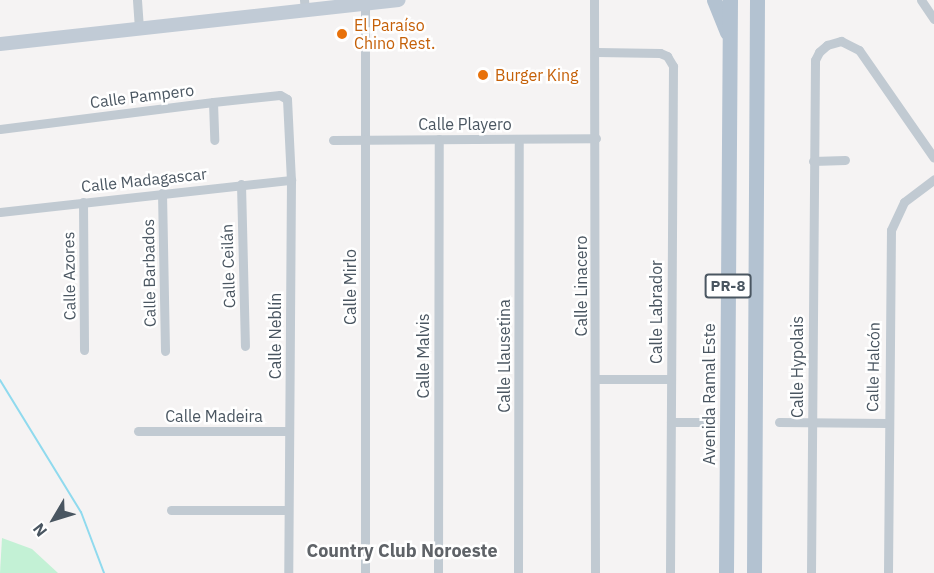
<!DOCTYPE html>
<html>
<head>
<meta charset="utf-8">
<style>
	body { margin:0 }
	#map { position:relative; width:934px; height:573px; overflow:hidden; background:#f5f3f3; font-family:"IBM Plex Sans",sans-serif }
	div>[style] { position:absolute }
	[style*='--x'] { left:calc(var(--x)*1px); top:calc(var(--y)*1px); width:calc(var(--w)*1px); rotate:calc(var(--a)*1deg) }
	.green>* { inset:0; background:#c3f1d5 }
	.stream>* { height:2px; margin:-1px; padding:0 1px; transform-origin:1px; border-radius:1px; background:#90daee }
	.street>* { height:9px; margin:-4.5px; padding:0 4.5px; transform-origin:4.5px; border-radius:4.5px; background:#c1cad2 }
	.secondary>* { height:14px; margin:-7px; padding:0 7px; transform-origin:7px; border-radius:7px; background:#c1cbd6 }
	.primary>* { height:15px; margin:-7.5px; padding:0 7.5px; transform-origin:7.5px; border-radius:7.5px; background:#b3c2d1 }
	.dots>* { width:16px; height:16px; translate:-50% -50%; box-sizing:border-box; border:3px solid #fff; border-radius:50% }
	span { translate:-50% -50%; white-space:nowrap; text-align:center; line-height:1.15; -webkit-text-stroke:5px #fff; paint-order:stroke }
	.shield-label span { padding:2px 4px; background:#fff; border:2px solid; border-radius:4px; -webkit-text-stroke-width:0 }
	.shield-label { font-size:15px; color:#4a5661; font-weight:700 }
	.food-label { font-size:16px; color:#c56008 }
	.left { translate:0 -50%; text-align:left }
	.street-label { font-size:16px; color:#4a5661 }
	.neighbourhood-label { font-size:18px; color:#5f6368; font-weight:700 }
	.north { position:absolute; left:24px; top:489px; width:60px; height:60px; -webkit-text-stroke:4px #fff; paint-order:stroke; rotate:232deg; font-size:16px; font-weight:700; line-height:24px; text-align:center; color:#4a5661 }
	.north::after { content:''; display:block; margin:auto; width:21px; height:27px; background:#4a5661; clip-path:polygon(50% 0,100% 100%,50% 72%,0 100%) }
</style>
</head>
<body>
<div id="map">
	<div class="green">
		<i style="clip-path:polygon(2px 538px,32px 549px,58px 573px,0 573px)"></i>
	</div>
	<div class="stream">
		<i style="--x:0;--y:380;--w:155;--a:58.5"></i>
		<i style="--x:81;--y:512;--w:65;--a:69.3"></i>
	</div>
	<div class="street">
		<i style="--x:137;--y:0;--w:28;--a:86"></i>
		<i style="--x:304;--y:0;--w:10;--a:84"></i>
		<i style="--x:365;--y:0;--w:573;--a:90"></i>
		<i style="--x:594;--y:0;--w:573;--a:89.9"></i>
		<i style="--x:921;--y:0;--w:23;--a:56"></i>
		<i style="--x:597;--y:52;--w:63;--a:0.9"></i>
		<i style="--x:660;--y:53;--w:8;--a:23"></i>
		<i style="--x:667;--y:56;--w:12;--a:59"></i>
		<i style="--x:673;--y:66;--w:507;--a:90.34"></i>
		<i style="--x:213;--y:102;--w:38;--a:88"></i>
		<i style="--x:0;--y:129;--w:215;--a:-7.2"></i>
		<i style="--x:213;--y:102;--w:67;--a:-6"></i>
		<i style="--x:280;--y:95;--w:8;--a:30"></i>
		<i style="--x:287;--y:99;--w:81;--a:87.2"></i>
		<i style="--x:291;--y:180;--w:393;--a:90.4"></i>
		<i style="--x:333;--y:140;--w:263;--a:-0.4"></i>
		<i style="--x:813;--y:161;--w:32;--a:-2"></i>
		<i style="--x:241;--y:184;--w:162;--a:88.6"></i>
		<i style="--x:162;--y:193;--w:158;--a:88.9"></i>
		<i style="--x:83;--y:202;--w:148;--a:89.6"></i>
		<i style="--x:0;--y:212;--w:293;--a:-6.3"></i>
		<i style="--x:596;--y:379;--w:75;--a:0"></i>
		<i style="--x:671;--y:422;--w:33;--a:0"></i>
		<i style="--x:779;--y:422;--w:108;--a:0.5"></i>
		<i style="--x:138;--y:431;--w:151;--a:0"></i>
		<i style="--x:171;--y:510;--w:117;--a:0"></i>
		<i style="--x:438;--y:573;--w:434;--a:-89.9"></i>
		<i style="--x:518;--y:573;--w:434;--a:-89.9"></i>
		<i style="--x:811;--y:573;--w:513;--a:-89.55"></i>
		<i style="--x:815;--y:60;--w:9;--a:-63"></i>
		<i style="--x:819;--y:52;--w:11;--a:-41"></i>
		<i style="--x:827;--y:45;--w:15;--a:-16"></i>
		<i style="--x:841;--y:41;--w:20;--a:27"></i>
		<i style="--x:859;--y:50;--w:131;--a:55.2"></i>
		<i style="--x:888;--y:573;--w:343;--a:-89.5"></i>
		<i style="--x:891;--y:230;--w:31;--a:-65"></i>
		<i style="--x:904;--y:202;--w:38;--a:-37"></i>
	</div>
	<div class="secondary">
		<i style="--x:0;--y:44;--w:401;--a:-6.3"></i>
	</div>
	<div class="primary">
		<i style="--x:714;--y:0;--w:35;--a:68"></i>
		<i style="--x:726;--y:573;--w:573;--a:-89.6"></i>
		<i style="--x:754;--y:573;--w:573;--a:-89.7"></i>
	</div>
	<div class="dots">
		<i style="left:342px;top:34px;background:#e8710a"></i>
		<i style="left:483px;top:75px;background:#e8710a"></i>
	</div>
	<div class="shield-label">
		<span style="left:728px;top:286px">PR-8</span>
	</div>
	<div class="food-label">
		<span class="left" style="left:354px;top:34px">El Paraíso<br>Chino Rest.</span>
		<span class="left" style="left:495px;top:75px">Burger King</span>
	</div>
	<div class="street-label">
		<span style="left:142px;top:96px;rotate:-7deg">Calle Pampero</span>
		<span style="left:465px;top:124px">Calle Playero</span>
		<span style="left:144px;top:180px;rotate:-6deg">Calle Madagascar</span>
		<span style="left:228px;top:266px;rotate:-92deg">Calle Ceilán</span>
		<span style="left:149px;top:273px;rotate:-91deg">Calle Barbados</span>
		<span style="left:69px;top:276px;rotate:-91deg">Calle Azores</span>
		<span style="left:581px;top:286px;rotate:-90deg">Calle Linacero</span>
		<span style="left:350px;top:287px;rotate:-90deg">Calle Mirlo</span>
		<span style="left:656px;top:312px;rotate:-90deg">Calle Labrador</span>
		<span style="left:275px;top:336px;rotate:-90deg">Calle Neblín</span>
		<span style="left:423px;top:356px;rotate:-90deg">Calle Malvis</span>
		<span style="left:504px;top:356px;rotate:-90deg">Calle Llausetina</span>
		<span style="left:797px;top:367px;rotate:-90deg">Calle Hypolais</span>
		<span style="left:873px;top:367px;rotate:-89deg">Calle Halcón</span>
		<span style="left:709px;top:394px;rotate:-90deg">Avenida Ramal Este</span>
		<span style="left:214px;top:416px">Calle Madeira</span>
	</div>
	<div class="neighbourhood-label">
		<span style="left:402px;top:551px">Country Club Noroeste</span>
	</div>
	<div class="north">N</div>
</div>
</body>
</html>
